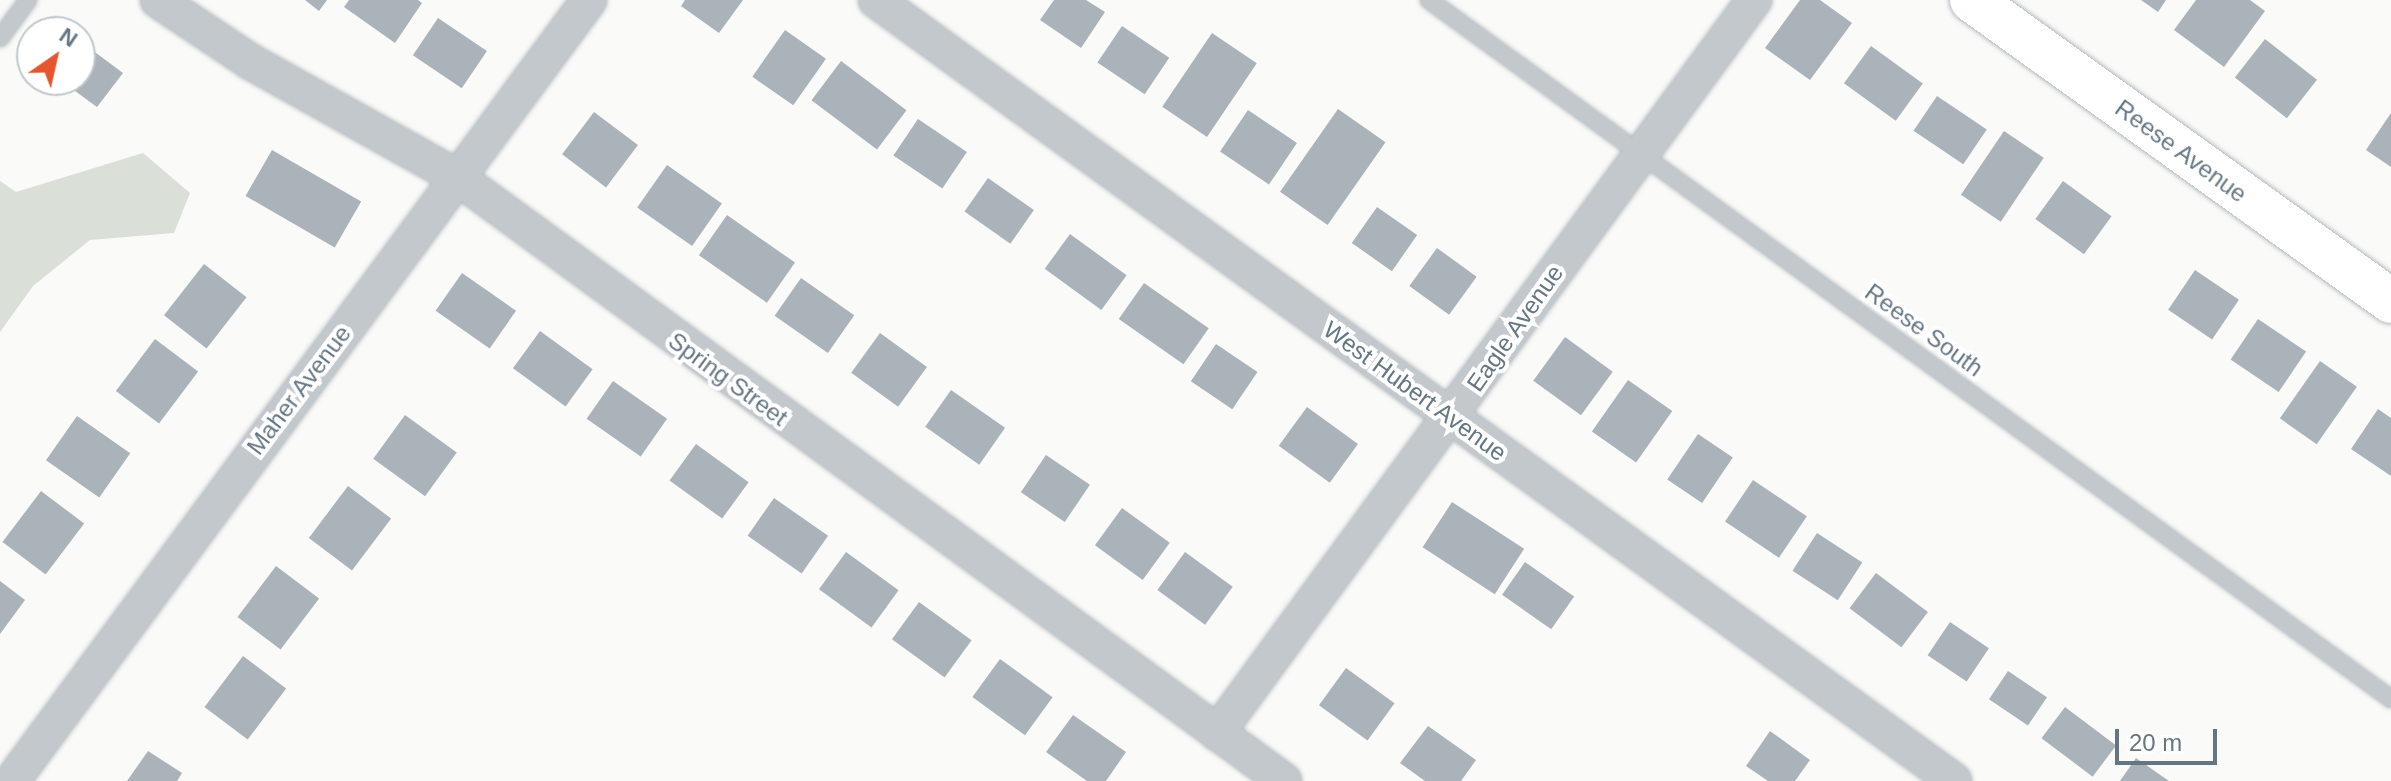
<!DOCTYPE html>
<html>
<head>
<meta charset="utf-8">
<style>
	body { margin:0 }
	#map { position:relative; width:2391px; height:781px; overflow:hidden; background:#fafaf8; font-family:Arial,sans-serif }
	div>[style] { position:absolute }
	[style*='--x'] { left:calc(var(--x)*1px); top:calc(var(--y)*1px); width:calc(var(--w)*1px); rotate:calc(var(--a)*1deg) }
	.green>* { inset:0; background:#dadfd7 }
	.building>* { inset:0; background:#aab3b9; transform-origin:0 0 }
	.roads { filter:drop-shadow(0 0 2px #b3babf) drop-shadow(0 0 2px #b3babf) }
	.lane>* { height:16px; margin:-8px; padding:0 8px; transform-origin:8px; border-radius:8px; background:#c3c8cc }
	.street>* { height:34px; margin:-17px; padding:0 17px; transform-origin:17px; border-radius:17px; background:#c3c8cc }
	.secondary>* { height:44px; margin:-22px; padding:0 22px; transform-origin:22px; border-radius:22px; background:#fff }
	span { translate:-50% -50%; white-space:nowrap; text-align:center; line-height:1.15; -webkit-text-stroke:8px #fff; paint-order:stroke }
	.street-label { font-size:24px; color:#657683 }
	.north { position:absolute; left:16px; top:16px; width:80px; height:80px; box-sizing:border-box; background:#fff; border:2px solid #c1c8cd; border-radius:50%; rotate:34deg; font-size:22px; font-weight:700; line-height:32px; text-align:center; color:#657683 }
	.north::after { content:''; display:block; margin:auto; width:28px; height:36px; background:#e4572e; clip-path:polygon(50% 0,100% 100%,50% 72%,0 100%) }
	.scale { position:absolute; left:2115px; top:729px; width:102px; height:36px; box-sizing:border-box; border:4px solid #657683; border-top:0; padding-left:10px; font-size:24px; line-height:28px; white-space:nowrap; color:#657683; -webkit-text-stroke:6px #fff; paint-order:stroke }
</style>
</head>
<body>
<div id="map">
	<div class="green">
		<i style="clip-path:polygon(143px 153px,190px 193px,174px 233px,90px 240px,33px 286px,0 332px,0 181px,16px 192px)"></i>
	</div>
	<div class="building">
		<i style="clip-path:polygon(305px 0,327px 0,319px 11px)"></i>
		<i style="clip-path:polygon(349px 0,418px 0,422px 3px,395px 43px,344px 7px)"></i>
		<i style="clip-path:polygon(685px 0,743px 0,719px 33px,681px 6px)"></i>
		<i style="clip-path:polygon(1054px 0,1086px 0,1105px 12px,1081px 48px,1040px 20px)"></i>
		<i style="clip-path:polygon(1800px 0,1820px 0,1852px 23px,1810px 80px,1765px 48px)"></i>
		<i style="clip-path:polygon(2141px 0,2166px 0,2158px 12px)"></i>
		<i style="clip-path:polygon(2196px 0,2250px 0,2265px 11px,2224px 67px,2174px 30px)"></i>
		<i style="left:438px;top:18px;width:59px;height:45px;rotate:34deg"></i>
		<i style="left:1122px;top:26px;width:57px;height:44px;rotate:34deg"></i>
		<i style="left:785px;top:30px;width:50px;height:57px;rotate:35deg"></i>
		<i style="left:1212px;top:33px;width:54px;height:89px;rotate:34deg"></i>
		<i style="left:2265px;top:39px;width:66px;height:49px;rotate:38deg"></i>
		<i style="clip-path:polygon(80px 41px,123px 73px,97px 107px,60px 80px,80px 80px)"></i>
		<i style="left:1871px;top:46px;width:64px;height:46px;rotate:36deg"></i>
		<i style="left:841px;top:61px;width:82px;height:49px;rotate:37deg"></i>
		<i style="left:1937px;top:96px;width:60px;height:42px;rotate:34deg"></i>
		<i style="left:1338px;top:109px;width:58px;height:101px;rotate:35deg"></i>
		<i style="left:1248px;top:110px;width:59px;height:50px;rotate:34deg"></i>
		<i style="left:594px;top:112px;width:55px;height:53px;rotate:37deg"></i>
		<i style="clip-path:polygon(2391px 113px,2391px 167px,2366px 150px)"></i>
		<i style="left:918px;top:119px;width:59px;height:44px;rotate:34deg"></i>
		<i style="left:2004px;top:131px;width:48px;height:77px;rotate:34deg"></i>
		<i style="left:272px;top:150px;width:103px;height:53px;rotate:30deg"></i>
		<i style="left:667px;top:165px;width:67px;height:52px;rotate:35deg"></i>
		<i style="left:988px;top:178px;width:56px;height:41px;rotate:35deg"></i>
		<i style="left:2063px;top:181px;width:60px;height:47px;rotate:36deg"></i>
		<i style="left:1377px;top:207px;width:49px;height:44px;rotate:35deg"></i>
		<i style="left:727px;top:215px;width:83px;height:49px;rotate:35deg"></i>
		<i style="left:1070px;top:234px;width:70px;height:43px;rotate:36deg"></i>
		<i style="left:1437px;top:248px;width:49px;height:47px;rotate:36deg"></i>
		<i style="left:204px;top:264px;width:54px;height:65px;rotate:38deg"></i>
		<i style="left:2195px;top:270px;width:53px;height:48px;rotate:34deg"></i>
		<i style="left:462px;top:273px;width:66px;height:46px;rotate:35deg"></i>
		<i style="left:801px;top:278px;width:65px;height:46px;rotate:35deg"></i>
		<i style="left:1144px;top:283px;width:79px;height:44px;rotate:35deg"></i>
		<i style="left:2258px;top:319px;width:58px;height:49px;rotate:34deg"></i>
		<i style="left:540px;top:331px;width:65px;height:46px;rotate:36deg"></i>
		<i style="left:880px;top:333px;width:58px;height:49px;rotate:36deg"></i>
		<i style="left:1565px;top:337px;width:59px;height:54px;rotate:36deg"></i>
		<i style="left:155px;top:339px;width:54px;height:65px;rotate:37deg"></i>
		<i style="left:1216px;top:344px;width:50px;height:45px;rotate:34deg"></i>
		<i style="left:2320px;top:361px;width:45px;height:70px;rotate:35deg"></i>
		<i style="left:1628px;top:380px;width:54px;height:63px;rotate:35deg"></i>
		<i style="left:613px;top:381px;width:66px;height:46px;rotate:35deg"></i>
		<i style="left:951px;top:390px;width:66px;height:45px;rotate:35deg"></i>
		<i style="left:1307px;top:407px;width:63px;height:48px;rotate:36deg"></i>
		<i style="clip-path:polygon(2378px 409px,2391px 418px,2391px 476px,2351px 449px)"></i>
		<i style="left:405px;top:415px;width:64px;height:54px;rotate:36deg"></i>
		<i style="left:77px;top:416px;width:65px;height:54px;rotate:35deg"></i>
		<i style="left:1698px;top:434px;width:42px;height:55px;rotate:34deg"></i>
		<i style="left:696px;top:444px;width:65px;height:45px;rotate:36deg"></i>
		<i style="left:1046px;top:455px;width:53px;height:45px;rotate:34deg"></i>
		<i style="left:1753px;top:480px;width:65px;height:50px;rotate:34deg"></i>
		<i style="left:348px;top:486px;width:54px;height:65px;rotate:37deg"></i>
		<i style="left:41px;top:491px;width:54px;height:64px;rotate:37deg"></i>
		<i style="left:774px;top:498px;width:66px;height:46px;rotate:35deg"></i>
		<i style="left:1452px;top:502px;width:86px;height:54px;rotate:33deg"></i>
		<i style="left:1122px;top:508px;width:59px;height:46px;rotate:36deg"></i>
		<i style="left:1817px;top:533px;width:54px;height:45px;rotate:33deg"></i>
		<i style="left:846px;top:552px;width:65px;height:46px;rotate:36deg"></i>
		<i style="left:1185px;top:552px;width:59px;height:47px;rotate:36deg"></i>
		<i style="left:1525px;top:562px;width:60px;height:40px;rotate:35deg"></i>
		<i style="left:276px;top:566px;width:54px;height:64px;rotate:37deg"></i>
		<i style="left:1876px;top:573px;width:65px;height:44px;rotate:37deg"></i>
		<i style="clip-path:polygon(0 581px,25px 600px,0 634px)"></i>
		<i style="left:919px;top:602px;width:65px;height:46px;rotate:36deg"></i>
		<i style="left:1950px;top:622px;width:47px;height:40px;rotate:34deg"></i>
		<i style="left:243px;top:656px;width:54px;height:64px;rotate:37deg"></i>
		<i style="left:1000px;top:659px;width:65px;height:47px;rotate:36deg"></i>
		<i style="left:1346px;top:668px;width:60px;height:46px;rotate:36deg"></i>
		<i style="left:2008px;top:671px;width:47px;height:34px;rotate:34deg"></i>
		<i style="left:2065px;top:707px;width:64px;height:39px;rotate:37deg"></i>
		<i style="clip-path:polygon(1073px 715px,1126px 752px,1106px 781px,1087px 781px,1046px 752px)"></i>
		<i style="clip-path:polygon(1428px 726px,1476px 760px,1461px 781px,1425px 781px,1400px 763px)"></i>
		<i style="clip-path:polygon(1770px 731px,1810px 760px,1795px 781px,1768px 781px,1746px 766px)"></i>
		<i style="clip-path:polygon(148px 751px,182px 773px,177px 781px,127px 781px)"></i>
		<i style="clip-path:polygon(2136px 758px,2169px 781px,2120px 781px)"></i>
	</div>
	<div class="roads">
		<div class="lane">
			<i style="--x:1429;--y:0;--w:1189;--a:36"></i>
			<i style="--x:0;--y:38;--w:47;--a:-53.6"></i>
		</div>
		<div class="street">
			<i style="--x:158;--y:0;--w:112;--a:33.7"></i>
			<i style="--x:251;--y:62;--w:236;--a:29.2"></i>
			<i style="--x:457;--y:177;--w:1024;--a:36.14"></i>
			<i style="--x:876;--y:0;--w:1331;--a:35.92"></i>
			<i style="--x:1217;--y:733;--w:909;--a:-53.77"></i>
			<i style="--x:12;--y:781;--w:971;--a:-53.54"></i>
		</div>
		<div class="secondary">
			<i style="--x:1972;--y:0;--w:516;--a:35.69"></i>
		</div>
	</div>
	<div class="street-label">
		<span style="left:2181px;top:151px;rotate:36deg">Reese Avenue</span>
		<span style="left:1515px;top:328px;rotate:-55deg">Eagle Avenue</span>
		<span style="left:1924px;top:330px;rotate:36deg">Reese South</span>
		<span style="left:728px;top:379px;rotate:36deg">Spring Street</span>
		<span style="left:299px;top:390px;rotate:-53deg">Maher Avenue</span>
		<span style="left:1415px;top:391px;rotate:36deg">West Hubert Avenue</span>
	</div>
	<div class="north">N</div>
	<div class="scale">20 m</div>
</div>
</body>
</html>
